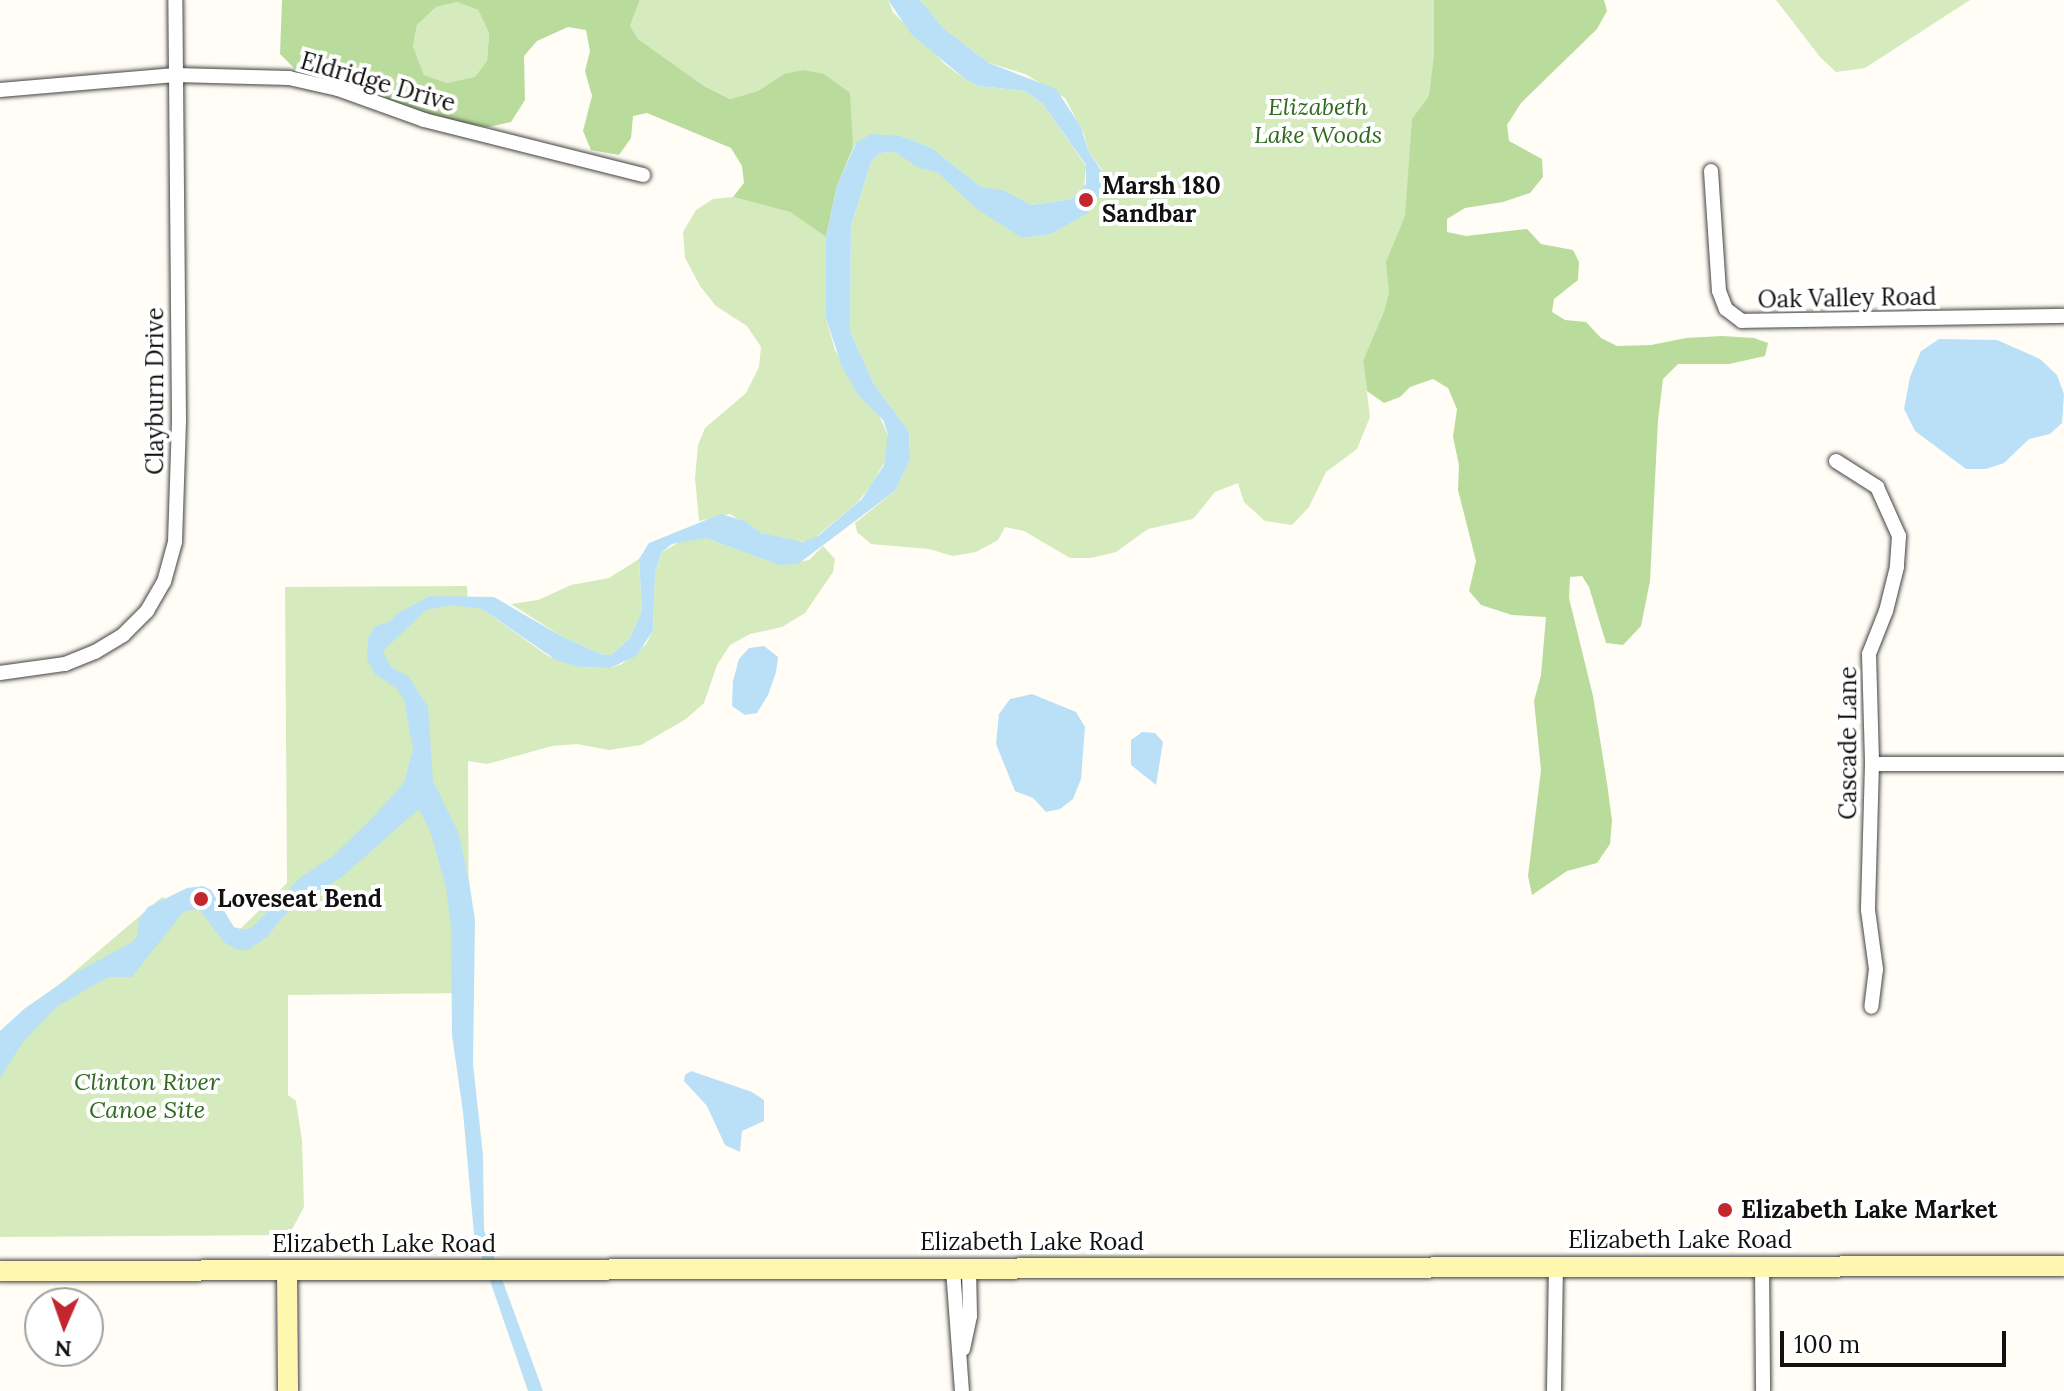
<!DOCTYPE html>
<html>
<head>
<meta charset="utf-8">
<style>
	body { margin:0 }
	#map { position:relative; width:2064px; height:1391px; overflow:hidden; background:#fffdf5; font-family:Lora,serif }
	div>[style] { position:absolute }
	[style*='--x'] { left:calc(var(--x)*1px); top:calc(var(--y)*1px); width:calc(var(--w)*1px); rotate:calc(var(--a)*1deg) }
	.green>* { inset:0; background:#d5ebbd }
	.forest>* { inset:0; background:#b9dc9c }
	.water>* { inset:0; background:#b9e0f7 }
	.roads { filter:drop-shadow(0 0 2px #444) drop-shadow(0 0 2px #444) }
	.street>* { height:14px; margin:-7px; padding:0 7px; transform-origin:7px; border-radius:7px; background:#fff }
	.secondary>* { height:20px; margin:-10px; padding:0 10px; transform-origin:10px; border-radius:10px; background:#fff6b0 }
	.dots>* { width:22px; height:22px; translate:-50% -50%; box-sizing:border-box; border:4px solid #fff; border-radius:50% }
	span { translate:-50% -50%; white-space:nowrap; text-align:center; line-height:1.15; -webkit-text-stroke:8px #fff; paint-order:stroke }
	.street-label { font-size:24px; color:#111 }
	.park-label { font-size:24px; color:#2f6b1f; font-style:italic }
	.poi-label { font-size:24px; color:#111; font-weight:700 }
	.left { translate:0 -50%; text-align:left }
	.north { position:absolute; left:24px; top:1287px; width:80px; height:80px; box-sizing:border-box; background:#fff; border:2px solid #a0a0a0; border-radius:50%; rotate:182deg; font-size:22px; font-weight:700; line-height:32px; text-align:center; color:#111 }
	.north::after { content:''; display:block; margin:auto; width:28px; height:36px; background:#c4262e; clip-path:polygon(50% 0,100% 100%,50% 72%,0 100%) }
	.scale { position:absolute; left:1780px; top:1331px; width:226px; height:36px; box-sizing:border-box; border:4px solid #111; border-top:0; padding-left:10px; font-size:24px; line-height:28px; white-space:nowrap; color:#111; -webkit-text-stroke:6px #fff; paint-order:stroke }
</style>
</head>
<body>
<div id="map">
	<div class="green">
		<i style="clip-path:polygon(640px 0,888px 0,893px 12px,946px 65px,965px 79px,978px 86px,1025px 91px,1043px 104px,1086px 166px,1084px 189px,1072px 199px,1031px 205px,981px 187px,932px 148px,901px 136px,856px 143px,853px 148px,850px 126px,784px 74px,758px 91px,730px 99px,704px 86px,638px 39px,630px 26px)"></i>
		<i style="clip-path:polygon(920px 0,1456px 0,1424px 232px,1363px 361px,1370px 417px,1357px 449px,1326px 472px,1309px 507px,1292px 525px,1265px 521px,1244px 502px,1238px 483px,1215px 492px,1193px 519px,1148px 529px,1116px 552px,1091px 558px,1070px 558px,1024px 531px,1005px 527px,998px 540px,976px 552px,953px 556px,929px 549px,871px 544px,857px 532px,855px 523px,895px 491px,910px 460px,909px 432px,874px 384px,850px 331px,851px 226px,871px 162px,880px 153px,895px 152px,923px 169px,937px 171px,1022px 238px,1051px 234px,1087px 213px,1102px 189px,1102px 170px,1088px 150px,1084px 134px,1065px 98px,1025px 74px,989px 63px,943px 28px)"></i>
		<i style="clip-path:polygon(1776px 0,1970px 0,1865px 68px,1836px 72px,1820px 57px)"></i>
		<i style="clip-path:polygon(457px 2px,478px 10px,489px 33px,487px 61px,475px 78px,447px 83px,424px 75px,413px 46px,417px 25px,436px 7px)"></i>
		<i style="clip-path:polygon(733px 197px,790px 212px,826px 237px,826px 318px,835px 350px,858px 395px,878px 413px,888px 435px,889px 454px,871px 486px,857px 503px,811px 541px,795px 542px,761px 533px,730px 514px,699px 521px,695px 478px,698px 445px,705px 428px,746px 393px,759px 367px,761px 347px,747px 326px,716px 306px,700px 286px,685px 258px,683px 232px,696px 210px,713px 199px)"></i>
		<i style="clip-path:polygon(706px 538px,780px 565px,809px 560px,823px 546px,835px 559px,833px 572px,805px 613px,782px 627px,750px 634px,730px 645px,717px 665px,704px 703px,686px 719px,641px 745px,609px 750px,577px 744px,552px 746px,487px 764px,468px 761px,469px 993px,288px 995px,288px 1095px,296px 1101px,302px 1140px,304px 1207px,289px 1235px,0 1237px,0 1035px,162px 897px,186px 910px,199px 908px,213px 925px,233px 936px,287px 883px,285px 587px,467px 586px,468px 606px,482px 609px,548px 656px,580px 667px,610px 668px,622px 664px,646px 644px,653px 631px,655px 573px,661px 553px,684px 539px)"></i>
		<i style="clip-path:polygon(639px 559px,642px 610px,630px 638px,611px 655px,601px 654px,561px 636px,511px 604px,538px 600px,571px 585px,609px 578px)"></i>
	</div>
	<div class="forest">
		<i style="clip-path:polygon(evenodd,282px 0,640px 0,630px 26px,638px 39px,704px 86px,730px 99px,758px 91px,784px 74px,803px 70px,824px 74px,850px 93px,853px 148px,837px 186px,826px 237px,790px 212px,733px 197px,744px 183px,742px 166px,731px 148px,647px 113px,633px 116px,631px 138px,619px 155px,591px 150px,583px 131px,592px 96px,585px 71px,590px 51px,586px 30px,568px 27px,537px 41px,524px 56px,525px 100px,511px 122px,488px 127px,452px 122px,297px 71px,280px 54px,282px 0,457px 2px,478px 10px,489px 33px,487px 61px,475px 77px,447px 83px,424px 75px,413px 46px,417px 25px,436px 7px,457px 2px)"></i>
		<i style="clip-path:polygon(1434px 0,1604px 0,1607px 11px,1597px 29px,1521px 103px,1507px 125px,1509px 141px,1542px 159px,1543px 177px,1530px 193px,1503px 202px,1465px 208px,1447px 219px,1447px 232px,1466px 236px,1527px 229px,1541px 244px,1573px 250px,1579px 262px,1578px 280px,1554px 299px,1552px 312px,1565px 320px,1586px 322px,1601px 338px,1617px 346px,1651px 345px,1686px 338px,1722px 336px,1754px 338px,1768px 343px,1765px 356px,1729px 364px,1678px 364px,1663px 379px,1658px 420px,1650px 581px,1641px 626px,1623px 645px,1606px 643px,1589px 587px,1582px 576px,1570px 577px,1569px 598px,1593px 696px,1607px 783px,1612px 821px,1610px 844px,1597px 863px,1567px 871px,1532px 895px,1528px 876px,1541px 770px,1534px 701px,1541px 675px,1546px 617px,1512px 615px,1481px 605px,1469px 591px,1476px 561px,1458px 490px,1459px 465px,1453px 437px,1457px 409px,1448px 388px,1433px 379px,1410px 387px,1400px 397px,1384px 403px,1367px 391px,1363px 361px,1384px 312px,1389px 293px,1386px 262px,1405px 216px,1412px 119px,1429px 96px,1434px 56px)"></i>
	</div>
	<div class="water">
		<i style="clip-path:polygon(888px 0,920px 0,943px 28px,989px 63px,1056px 89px,1081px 127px,1088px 150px,1103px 173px,1101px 192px,1088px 213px,1051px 234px,1022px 238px,977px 209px,937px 172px,919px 168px,895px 152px,880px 153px,871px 162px,851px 226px,850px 331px,874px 384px,909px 432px,910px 460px,895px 491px,798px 564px,779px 565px,706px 538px,672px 544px,661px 553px,655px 573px,653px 631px,636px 656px,610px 668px,580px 667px,556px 660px,482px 609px,452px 605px,426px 610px,383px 651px,390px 666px,409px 677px,428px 707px,433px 781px,459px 834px,469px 881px,475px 920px,473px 1064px,483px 1155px,484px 1230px,543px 1391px,528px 1391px,474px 1234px,463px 1112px,452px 1035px,451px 927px,446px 887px,431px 834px,419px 809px,344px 875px,283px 916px,268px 936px,248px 950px,237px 950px,224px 942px,199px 909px,184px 911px,132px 977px,108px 977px,58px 1006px,23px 1042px,0 1078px,0 1031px,24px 1009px,77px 972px,132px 942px,137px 936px,139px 919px,148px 907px,187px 888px,203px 886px,211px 890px,234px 927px,245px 930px,252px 927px,301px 877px,333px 856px,372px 818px,404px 783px,413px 749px,404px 700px,397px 689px,375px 674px,367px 659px,368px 639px,375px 626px,389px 622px,398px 613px,430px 596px,494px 597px,561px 636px,601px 654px,611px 655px,630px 638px,642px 610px,639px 559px,649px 543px,721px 514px,745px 521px,761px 533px,803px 542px,818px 536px,862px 499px,884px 465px,888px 434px,883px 420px,858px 395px,842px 367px,826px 318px,826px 237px,837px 186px,856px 143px,871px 134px,901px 136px,932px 148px,981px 187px,1003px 190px,1031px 205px,1072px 199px,1086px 184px,1086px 165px,1043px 104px,1025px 91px,978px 86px,965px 79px,912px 35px)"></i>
		<i style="clip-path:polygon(1939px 339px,1997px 340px,2040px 359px,2057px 375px,2064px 394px,2062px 423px,2050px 434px,2029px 439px,2004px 463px,1986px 469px,1966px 469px,1915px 431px,1904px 409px,1910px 377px,1921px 351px)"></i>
		<i style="clip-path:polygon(764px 646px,778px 657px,776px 672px,768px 695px,757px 713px,745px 715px,732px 706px,733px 681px,739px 659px,749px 648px)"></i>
		<i style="clip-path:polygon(1032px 694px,1076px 712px,1085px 727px,1081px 779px,1073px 799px,1060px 809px,1046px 812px,1033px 798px,1015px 791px,996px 744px,999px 714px,1010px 699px)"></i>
		<i style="clip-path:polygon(1142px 732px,1155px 733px,1163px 742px,1156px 785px,1131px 765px,1131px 740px)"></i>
		<i style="clip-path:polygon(691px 1071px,752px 1092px,764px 1100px,764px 1121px,742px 1131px,740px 1152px,725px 1145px,707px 1106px,684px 1081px,685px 1075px)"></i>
	</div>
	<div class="roads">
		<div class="street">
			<i style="--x:0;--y:90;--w:176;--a:-4.9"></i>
			<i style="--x:175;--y:75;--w:114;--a:1.5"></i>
			<i style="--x:289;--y:78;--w:50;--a:12.7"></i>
			<i style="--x:338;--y:89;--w:91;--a:19.8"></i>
			<i style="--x:424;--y:120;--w:226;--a:14.1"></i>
			<i style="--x:1711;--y:171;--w:120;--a:86.2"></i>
			<i style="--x:1719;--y:291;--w:19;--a:69"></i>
			<i style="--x:1726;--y:309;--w:20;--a:37"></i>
			<i style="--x:1742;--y:321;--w:322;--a:-0.9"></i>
			<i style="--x:1836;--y:461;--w:49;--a:32.4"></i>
			<i style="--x:1877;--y:487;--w:54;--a:65.8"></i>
			<i style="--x:1899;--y:536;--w:31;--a:94"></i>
			<i style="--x:1897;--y:567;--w:45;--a:104"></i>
			<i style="--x:1886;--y:611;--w:46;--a:111.6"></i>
			<i style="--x:1869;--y:654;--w:110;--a:88.4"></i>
			<i style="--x:1872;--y:764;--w:146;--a:91.6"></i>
			<i style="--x:1868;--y:910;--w:60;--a:82.3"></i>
			<i style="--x:1876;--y:969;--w:38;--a:97"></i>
			<i style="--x:0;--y:673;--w:66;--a:-7.9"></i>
			<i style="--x:65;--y:664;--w:32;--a:-22"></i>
			<i style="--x:95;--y:652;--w:33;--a:-31"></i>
			<i style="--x:123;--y:635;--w:34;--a:-45"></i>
			<i style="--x:147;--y:611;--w:34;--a:-60"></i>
			<i style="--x:164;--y:582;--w:41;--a:-74.6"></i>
			<i style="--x:175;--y:542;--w:122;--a:-88.1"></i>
			<i style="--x:179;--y:420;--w:420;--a:-90.5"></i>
			<i style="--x:1872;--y:764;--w:192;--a:0"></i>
			<i style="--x:1762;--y:1267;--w:124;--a:89.5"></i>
			<i style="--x:953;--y:1269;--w:122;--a:85.8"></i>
			<i style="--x:963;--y:1349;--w:34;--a:-78"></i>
			<i style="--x:970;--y:1316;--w:47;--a:-91.2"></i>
			<i style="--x:1554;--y:1391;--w:126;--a:-89.1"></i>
		</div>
		<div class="secondary">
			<i style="--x:287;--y:1270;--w:121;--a:89.5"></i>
			<i style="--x:0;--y:1271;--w:2064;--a:-0.14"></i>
		</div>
	</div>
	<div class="dots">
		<i style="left:1086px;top:200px;background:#c4262e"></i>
		<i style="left:201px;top:899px;background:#c4262e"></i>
		<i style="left:1725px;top:1210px;background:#c4262e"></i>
	</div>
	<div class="street-label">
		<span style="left:378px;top:82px;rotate:16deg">Eldridge Drive</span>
		<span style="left:1847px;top:298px;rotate:-1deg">Oak Valley Road</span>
		<span style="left:155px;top:391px;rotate:-90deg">Clayburn Drive</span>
		<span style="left:1848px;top:743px;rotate:-90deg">Cascade Lane</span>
		<span style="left:1680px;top:1240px">Elizabeth Lake Road</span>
		<span style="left:1032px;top:1242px">Elizabeth Lake Road</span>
		<span style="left:384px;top:1244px">Elizabeth Lake Road</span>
	</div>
	<div class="park-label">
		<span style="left:1318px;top:121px">Elizabeth<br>Lake Woods</span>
		<span style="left:147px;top:1096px">Clinton River<br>Canoe Site</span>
	</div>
	<div class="poi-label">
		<span class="left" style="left:1102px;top:200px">Marsh 180<br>Sandbar</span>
		<span class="left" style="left:217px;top:899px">Loveseat Bend</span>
		<span class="left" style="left:1741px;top:1210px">Elizabeth Lake Market</span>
	</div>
	<div class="north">N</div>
	<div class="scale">100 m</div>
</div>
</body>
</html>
